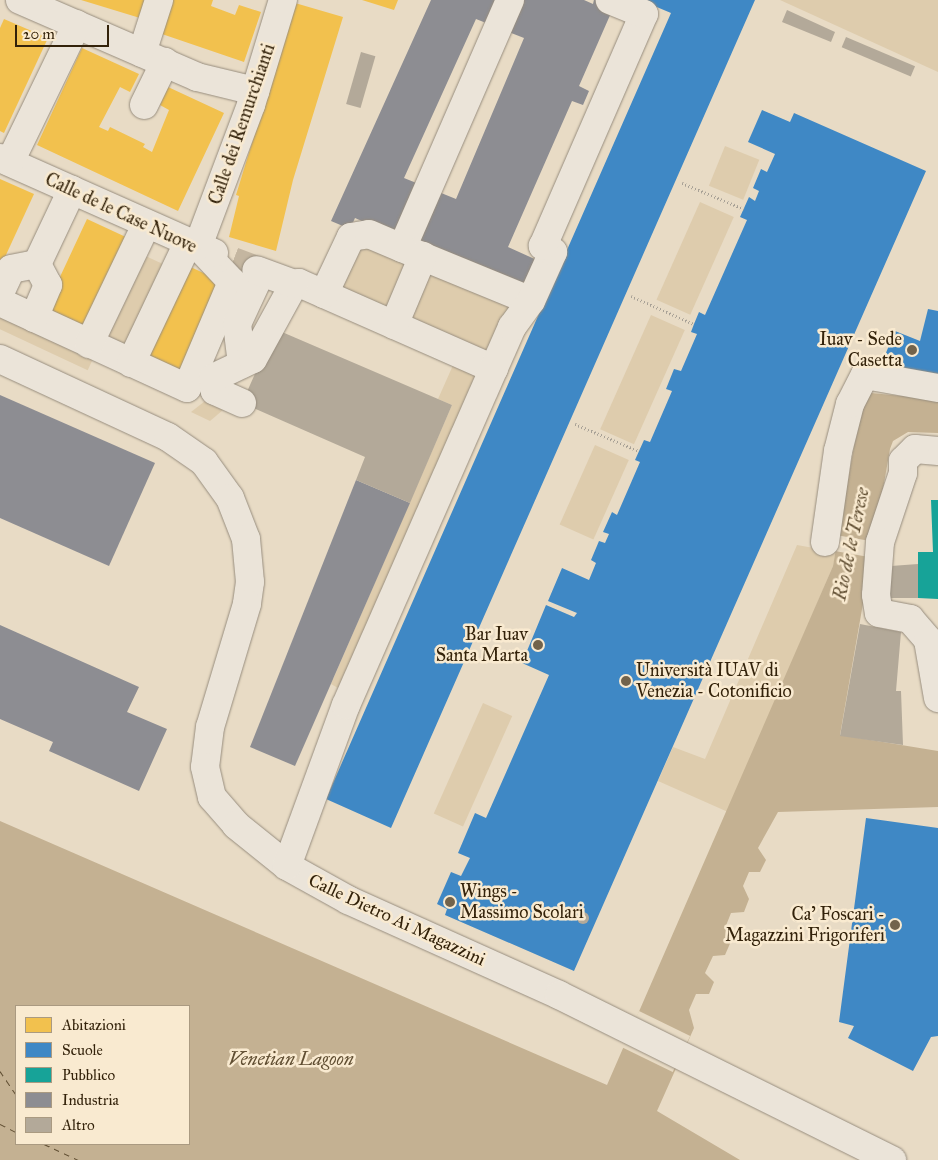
<!DOCTYPE html>
<html>
<head>
<meta charset="utf-8">
<style>
	body { margin:0 }
	#map { position:relative; width:938px; height:1160px; overflow:hidden; background:#e8dbc5; font-family:"IM FELL Great Primer",serif }
	div>[style] { position:absolute }
	[style*='--x'] { left:calc(var(--x)*1px); top:calc(var(--y)*1px); width:calc(var(--w)*1px); rotate:calc(var(--a)*1deg) }
	.green>* { inset:0; background:#deccad; transform-origin:0 0 }
	.water>* { inset:0; background:#c4b192 }
	.pier>* { inset:0; background:#e8dbc5; transform-origin:0 0 }
	.homes>* { inset:0; background:#f2c14e; transform-origin:0 0 }
	.schools>* { inset:0; background:#3f88c5 }
	.public>* { inset:0; background:#17a398 }
	.industry>* { inset:0; background:#8d8d92 }
	.ferry>* { height:1px; margin-top:-0.5px; transform-origin:0; background:repeating-linear-gradient(90deg,#604e32 0 6px,transparent 0 11px) }
	.building>* { inset:0; background:#b3a999; transform-origin:0 0 }
	.round { border-radius:50% }
	.street-tunnel>* { height:28px; margin-top:-14px; transform-origin:0; background:repeating-linear-gradient(90deg,#c4b6a0 0 28px,transparent 0 42px) }
	.path>* { height:3px; margin-top:-1.5px; transform-origin:0; background:repeating-linear-gradient(90deg,#a8a196 0 1px,transparent 0 3.5px) }
	.roads { filter:drop-shadow(0 0 1px #978d7e) drop-shadow(0 0 1px #978d7e) }
	.street>* { height:28px; margin:-14px; padding:0 14px; transform-origin:14px; border-radius:14px; background:#ebe4d9 }
	.dots>* { width:14px; height:14px; translate:-50% -50%; box-sizing:border-box; border:2px solid #f9ead0; border-radius:50% }
	span { translate:-50% -50%; white-space:nowrap; text-align:center; line-height:1.15; -webkit-text-stroke:5px #f9ead0; paint-order:stroke }
	.street-label { font-size:18px; color:#33220a }
	.poi-label { font-size:18px; color:#33220a }
	.right { translate:-100% -50%; text-align:right }
	.left { translate:0 -50%; text-align:left }
	.water-label { font-size:19px; color:#604e32; font-style:italic }
	.legend { position:absolute; left:15px; top:1005px; width:175px; height:140px; box-sizing:border-box; background:#f9ead0; border:1px solid #aa9a81; margin:0; padding:6px 9px; list-style:none; font-size:15px; color:#33220a }
	.legend li { display:flex; align-items:center; gap:10px; height:25px }
	.legend b { width:25px; border:1px solid #aa9a81 }
	.scale { position:absolute; left:15px; top:25px; width:94px; height:22px; box-sizing:border-box; border:2px solid #33220a; border-top:0; padding-left:6px; font-size:15px; line-height:18px; white-space:nowrap; color:#33220a; -webkit-text-stroke:4px #f9ead0; paint-order:stroke }
</style>
</head>
<body>
<div id="map">
	<div class="green">
		<i style="clip-path:polygon(780px 0,938px 0,938px 72px)"></i>
		<i style="left:725px;top:146px;width:37px;height:43px;rotate:22deg"></i>
		<i style="left:700px;top:202px;width:37px;height:107px;rotate:24deg"></i>
		<i style="clip-path:polygon(351px 237px,518px 295px,350px 695px,331px 684px,452px 405px,438px 399px,458px 354px,324px 294px)"></i>
		<i style="left:137px;top:252px;width:38px;height:99px;rotate:25deg"></i>
		<i style="left:0;top:305px;width:107px;height:22px;rotate:25deg"></i>
		<i style="left:651px;top:315px;width:37px;height:125px;rotate:24deg"></i>
		<i style="clip-path:polygon(214px 394px,223px 410px,210px 421px,191px 412px)"></i>
		<i style="left:595px;top:445px;width:37px;height:87px;rotate:24deg"></i>
		<i style="clip-path:polygon(797px 545px,836px 552px,833px 566px,728px 812px,658px 781px,673px 747px,705px 759px)"></i>
		<i style="left:483px;top:703px;width:32px;height:121px;rotate:24deg"></i>
	</div>
	<div class="water">
		<i style="clip-path:polygon(evenodd,903px 390px,938px 400px,938px 433px,908px 432px,893px 441px,890px 449px,840px 735px,938px 751px,938px 807px,778px 812px,758px 848px,766px 860px,760px 872px,749px 872px,743px 886px,749px 899px,744px 912px,731px 913px,725px 928px,732px 939px,725px 955px,713px 956px,705px 973px,714px 982px,709px 994px,696px 994px,689px 1010px,694px 1028px,657px 1111px,740px 1160px,0 1160px,0 821px,607px 1085px,833px 566px,861px 406px,871px 393px,902px 396px,903px 390px,16px 1006px,189px 1006px,189px 1144px,16px 1144px,16px 1006px)"></i>
	</div>
	<div class="pier">
		<i style="left:836px;top:535px;width:42px;height:16px;rotate:10deg"></i>
		<i style="left:639px;top:1011px;width:57px;height:40px;rotate:26deg"></i>
	</div>
	<div class="homes">
		<i style="clip-path:polygon(81px 0,146px 0,140px 18px)"></i>
		<i style="clip-path:polygon(170px 0,213px 0,211px 6px,235px 15px,239px 5px,261px 12px,244px 62px,159px 33px)"></i>
		<i style="clip-path:polygon(362px 0,398px 0,394px 10px)"></i>
		<i style="clip-path:polygon(295px 3px,343px 17px,293px 180px,276px 251px,229px 237px,239px 196px,236px 195px)"></i>
		<i style="clip-path:polygon(4px 19px,48px 38px,4px 133px,0 131px,0 28px)"></i>
		<i style="clip-path:polygon(82px 48px,139px 74px,130px 92px,120px 87px,99px 127px,108px 131px,110px 127px,145px 144px,143px 147px,152px 152px,169px 110px,160px 105px,168px 87px,224px 113px,178px 211px,37px 145px)"></i>
		<i style="clip-path:polygon(0 179px,34px 194px,0 268px)"></i>
		<i style="left:87px;top:219px;width:47px;height:106px;rotate:25deg"></i>
		<i style="left:182px;top:263px;width:51px;height:106px;rotate:25deg"></i>
	</div>
	<div class="schools">
		<i style="clip-path:polygon(640px 0,755px 0,391px 828px,326px 799px,671px 13px)"></i>
		<i style="clip-path:polygon(762px 110px,790px 122px,794px 113px,926px 171px,574px 971px,445px 915px,447px 909px,437px 904px,451px 872px,461px 876px,470px 858px,458px 853px,475px 813px,486px 818px,549px 675px,522px 663px,546px 605px,574px 617px,577px 613px,548px 601px,562px 568px,589px 580px,596px 563px,591px 560px,599px 541px,605px 543px,609px 534px,603px 532px,612px 512px,617px 515px,640px 462px,635px 460px,644px 440px,650px 442px,672px 391px,666px 389px,674px 369px,681px 371px,697px 334px,691px 332px,694px 324px,699px 312px,705px 315px,747px 220px,740px 217px,749px 197px,755px 201px,759px 191px,753px 188px,761px 169px,767px 172px,775px 154px,748px 142px)"></i>
		<i style="clip-path:polygon(928px 309px,938px 311px,938px 376px,917px 372px,883px 360px,895px 331px,920px 341px)"></i>
		<i style="clip-path:polygon(866px 818px,938px 828px,938px 1036px,931px 1037px,913px 1071px,848px 1038px,854px 1026px,839px 1022px)"></i>
	</div>
	<div class="public">
		<i style="clip-path:polygon(931px 500px,938px 500px,938px 599px,918px 598px,918px 552px,933px 552px)"></i>
	</div>
	<div class="industry">
		<i style="clip-path:polygon(evenodd,431px 0,584px 0,593px 4px,594px 0,599px 0,611px 13px,579px 86px,589px 91px,583px 105px,572px 101px,508px 247px,539px 261px,525px 292px,355px 218px,350px 229px,331px 221px,431px 0,476px 19px,524px 38px,456px 199px,404px 178px,476px 19px)"></i>
		<i style="clip-path:polygon(0 395px,155px 463px,109px 566px,0 518px)"></i>
		<i style="clip-path:polygon(356px 480px,410px 503px,295px 766px,250px 747px)"></i>
		<i style="clip-path:polygon(0 625px,139px 687px,127px 712px,167px 729px,139px 791px,49px 751px,53px 742px,0 719px)"></i>
	</div>
	<div class="ferry">
		<i style="--x:0;--y:1071;--w:29;--a:56"></i>
		<i style="--x:0;--y:1124;--w:18;--a:27"></i>
		<i style="--x:44;--y:1144;--w:38;--a:25"></i>
	</div>
	<div class="building">
		<i style="clip-path:polygon(787px 10px,835px 32px,831px 42px,782px 22px)"></i>
		<i style="left:846px;top:37px;width:75px;height:11px;rotate:23deg"></i>
		<i style="left:361px;top:52px;width:15px;height:54px;rotate:16deg"></i>
		<i style="clip-path:polygon(275px 329px,452px 405px,410px 503px,356px 480px,365px 457px,242px 403px)"></i>
		<i style="clip-path:polygon(918px 564px,918px 598px,885px 598px,891px 566px)"></i>
		<i style="clip-path:polygon(860px 624px,901px 632px,896px 691px,901px 691px,903px 745px,840px 736px)"></i>
		<i class="round" style="left:577px;top:912px;width:12px;height:12px"></i>
	</div>
	<div class="street-tunnel">
		<i style="--x:233;--y:261;--w:25;--a:21"></i>
	</div>
	<div class="path">
		<i style="--x:682;--y:183;--w:67;--a:22.8"></i>
		<i style="--x:631;--y:296;--w:69;--a:24"></i>
		<i style="--x:575;--y:424;--w:69;--a:22.9"></i>
	</div>
	<div class="roads">
		<div class="street">
			<i style="--x:20;--y:0;--w:193;--a:23.5"></i>
			<i style="--x:197;--y:77;--w:60;--a:13.6"></i>
			<i style="--x:510;--y:0;--w:270;--a:113.5"></i>
			<i style="--x:402;--y:248;--w:139;--a:22.3"></i>
			<i style="--x:142;--y:53;--w:56;--a:-72.2"></i>
			<i style="--x:144;--y:105;--w:48;--a:-64"></i>
			<i style="--x:0;--y:158;--w:217;--a:24"></i>
			<i style="--x:198;--y:246;--w:50;--a:46.6"></i>
			<i style="--x:232;--y:282;--w:115;--a:113"></i>
			<i style="--x:187;--y:388;--w:206;--a:-155.3"></i>
			<i style="--x:10;--y:162;--w:153;--a:-64.1"></i>
			<i style="--x:214;--y:253;--w:17;--a:-156"></i>
			<i style="--x:198;--y:246;--w:151;--a:-69.4"></i>
			<i style="--x:251;--y:105;--w:110;--a:-73.1"></i>
			<i style="--x:37;--y:264;--w:82;--a:-64.7"></i>
			<i style="--x:294;--y:284;--w:5;--a:-11"></i>
			<i style="--x:299;--y:283;--w:213;--a:23.8"></i>
			<i style="--x:0;--y:293;--w:26;--a:-65"></i>
			<i style="--x:11;--y:269;--w:26;--a:-11"></i>
			<i style="--x:324;--y:294;--w:63;--a:-64.7"></i>
			<i style="--x:351;--y:237;--w:18;--a:-9"></i>
			<i style="--x:369;--y:234;--w:36;--a:23"></i>
			<i style="--x:34;--y:318;--w:36;--a:-67"></i>
			<i style="--x:48;--y:285;--w:24;--a:-118"></i>
			<i style="--x:394;--y:325;--w:75;--a:-67.2"></i>
			<i style="--x:89;--y:344;--w:132;--a:-64.4"></i>
			<i style="--x:0;--y:359;--w:185;--a:24.9"></i>
			<i style="--x:168;--y:437;--w:44;--a:34.8"></i>
			<i style="--x:204;--y:462;--w:44;--a:54.2"></i>
			<i style="--x:230;--y:498;--w:44;--a:68.7"></i>
			<i style="--x:246;--y:539;--w:43;--a:84.7"></i>
			<i style="--x:250;--y:582;--w:22;--a:98"></i>
			<i style="--x:247;--y:604;--w:128;--a:106.7"></i>
			<i style="--x:210;--y:727;--w:40;--a:97.1"></i>
			<i style="--x:205;--y:767;--w:31;--a:77"></i>
			<i style="--x:212;--y:797;--w:37;--a:49"></i>
			<i style="--x:236;--y:825;--w:65;--a:38.8"></i>
			<i style="--x:287;--y:866;--w:70;--a:29.1"></i>
			<i style="--x:348;--y:900;--w:231;--a:24.2"></i>
			<i style="--x:559;--y:995;--w:372;--a:26.4"></i>
			<i style="--x:131;--y:363;--w:133;--a:-64.6"></i>
			<i style="--x:242;--y:364;--w:40;--a:-97.1"></i>
			<i style="--x:237;--y:324;--w:57;--a:-65.2"></i>
			<i style="--x:242;--y:403;--w:30;--a:-156"></i>
			<i style="--x:215;--y:391;--w:13;--a:-99"></i>
			<i style="--x:213;--y:378;--w:44;--a:-25.4"></i>
			<i style="--x:253;--y:359;--w:85;--a:-61.3"></i>
			<i style="--x:294;--y:284;--w:40;--a:-159.8"></i>
			<i style="--x:938;--y:451;--w:23;--a:-175"></i>
			<i style="--x:915;--y:449;--w:17;--a:135"></i>
			<i style="--x:903;--y:461;--w:12;--a:90"></i>
			<i style="--x:903;--y:473;--w:73;--a:108.4"></i>
			<i style="--x:880;--y:542;--w:53;--a:94.3"></i>
			<i style="--x:876;--y:595;--w:18;--a:81"></i>
			<i style="--x:879;--y:613;--w:32;--a:11"></i>
			<i style="--x:910;--y:619;--w:28;--a:49"></i>
			<i style="--x:928;--y:640;--w:59;--a:80.2"></i>
			<i style="--x:825;--y:542;--w:92;--a:-81.9"></i>
			<i style="--x:838;--y:451;--w:49;--a:-75.7"></i>
			<i style="--x:850;--y:404;--w:33;--a:-63"></i>
			<i style="--x:865;--y:375;--w:74;--a:10.1"></i>
			<i style="--x:287;--y:866;--w:171;--a:-69.9"></i>
			<i style="--x:346;--y:705;--w:413;--a:-66.3"></i>
			<i style="--x:512;--y:327;--w:32;--a:-54"></i>
			<i style="--x:531;--y:301;--w:54;--a:-65.8"></i>
			<i style="--x:553;--y:252;--w:12;--a:-149"></i>
			<i style="--x:543;--y:246;--w:253;--a:-66.5"></i>
			<i style="--x:644;--y:14;--w:37;--a:-158"></i>
		</div>
	</div>
	<div class="dots">
		<i style="left:912px;top:350px;background:#72634b"></i>
		<i style="left:538px;top:645px;background:#72634b"></i>
		<i style="left:626px;top:681px;background:#72634b"></i>
		<i style="left:450px;top:902px;background:#72634b"></i>
		<i style="left:895px;top:925px;background:#72634b"></i>
	</div>
	<div class="street-label">
		<span style="left:242px;top:124px;rotate:-71deg">Calle dei Remurchianti</span>
		<span style="left:121px;top:213px;rotate:25deg">Calle de le Case Nuove</span>
		<span style="left:397px;top:920px;rotate:25deg">Calle Dietro Ai Magazzini</span>
	</div>
	<div class="poi-label">
		<span class="right" style="left:902px;top:350px">Iuav - Sede<br>Casetta</span>
		<span class="right" style="left:528px;top:645px">Bar Iuav<br>Santa Marta</span>
		<span class="left" style="left:636px;top:681px">Università IUAV di<br>Venezia - Cotonificio</span>
		<span class="left" style="left:460px;top:902px">Wings -<br>Massimo Scolari</span>
		<span class="right" style="left:885px;top:925px">Ca' Foscari -<br>Magazzini Frigoriferi</span>
	</div>
	<div class="water-label">
		<span style="left:851px;top:544px;rotate:-78deg">Rio de le Terese</span>
		<span style="left:291px;top:1059px">Venetian Lagoon</span>
	</div>
	<ul class="legend">
	<li><b style="height:14px;background:#f2c14e"></b>Abitazioni</li>
	<li><b style="height:14px;background:#3f88c5"></b>Scuole</li>
	<li><b style="height:14px;background:#17a398"></b>Pubblico</li>
	<li><b style="height:14px;background:#8d8d92"></b>Industria</li>
	<li><b style="height:14px;background:#b3a999"></b>Altro</li>
	</ul>
	<div class="scale">20 m</div>
</div>
</body>
</html>
